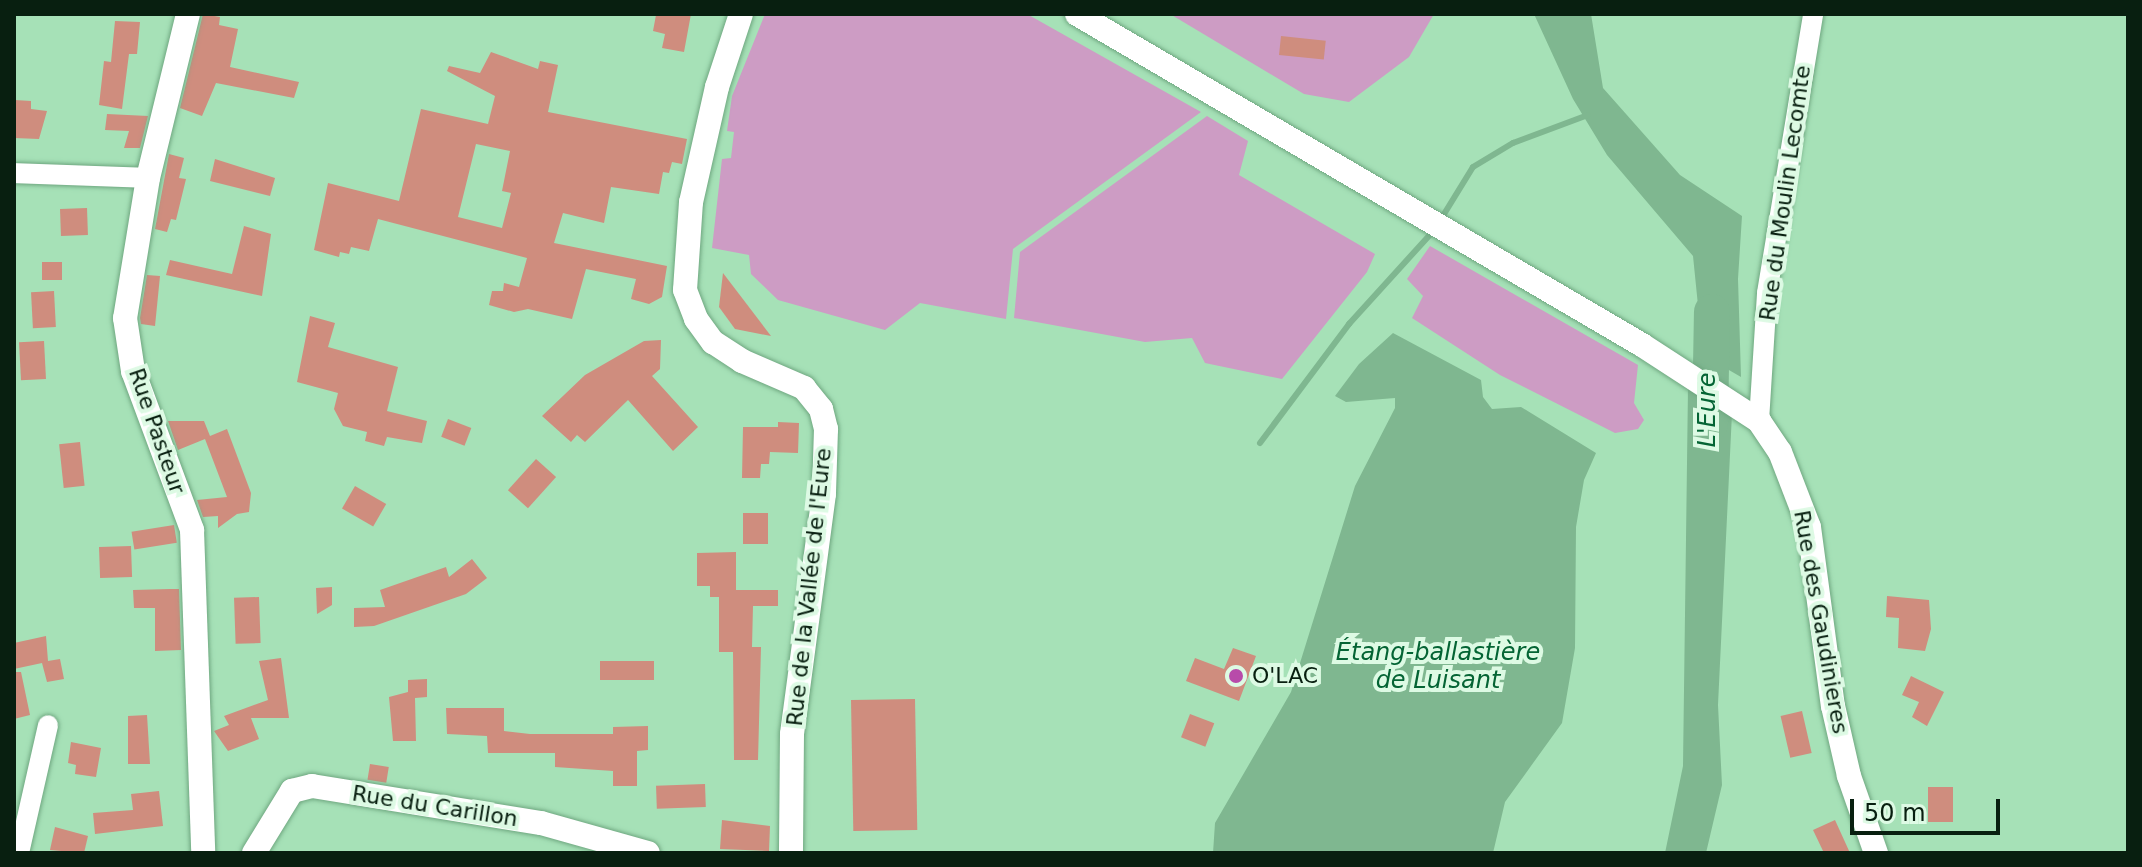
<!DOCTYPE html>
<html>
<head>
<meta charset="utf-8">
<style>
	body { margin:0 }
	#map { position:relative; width:2142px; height:867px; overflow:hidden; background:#a6e1b7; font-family:"DejaVu Sans",sans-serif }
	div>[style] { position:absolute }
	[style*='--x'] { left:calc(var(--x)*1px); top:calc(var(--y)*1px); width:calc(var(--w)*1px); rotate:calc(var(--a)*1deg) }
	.green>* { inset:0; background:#cd9cc4 }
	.water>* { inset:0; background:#7fb790 }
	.stream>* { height:6px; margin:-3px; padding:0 3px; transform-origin:3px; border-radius:3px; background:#7fb790 }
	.river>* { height:36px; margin:-18px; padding:0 18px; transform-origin:18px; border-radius:18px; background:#7fb790 }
	.building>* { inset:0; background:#cf8d7e; transform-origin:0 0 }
	.roads { filter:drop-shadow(0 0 2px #6fa780) drop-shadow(0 0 2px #6fa780) }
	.minor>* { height:20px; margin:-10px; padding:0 10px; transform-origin:10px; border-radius:10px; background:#fff }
	.tertiary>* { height:24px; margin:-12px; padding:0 12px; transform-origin:12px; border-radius:12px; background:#fff }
	.dots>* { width:22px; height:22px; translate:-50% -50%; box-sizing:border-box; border:4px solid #ddfae4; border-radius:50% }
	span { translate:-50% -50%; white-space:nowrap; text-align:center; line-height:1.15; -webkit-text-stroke:8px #ddfae4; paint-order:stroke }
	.street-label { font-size:22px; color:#081f10 }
	.poi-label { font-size:22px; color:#081f10 }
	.left { translate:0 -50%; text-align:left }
	.water-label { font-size:24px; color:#046434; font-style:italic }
	.frame { position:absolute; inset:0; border:16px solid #081f10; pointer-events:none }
	.scale { position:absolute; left:1850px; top:799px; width:150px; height:36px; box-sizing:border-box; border:4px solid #081f10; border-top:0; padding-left:10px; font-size:24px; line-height:28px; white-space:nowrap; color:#081f10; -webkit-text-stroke:6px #ddfae4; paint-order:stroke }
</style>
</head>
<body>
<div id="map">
	<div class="green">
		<i style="clip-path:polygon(765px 14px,1027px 14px,1201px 112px,1013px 249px,1006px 319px,920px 303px,885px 330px,778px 300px,751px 274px,749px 255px,712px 248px,722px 159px,731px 158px,734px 132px,727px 131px,732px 96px)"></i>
		<i style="clip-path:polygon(1170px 14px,1434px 14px,1409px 57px,1349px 102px,1304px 94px)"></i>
		<i style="clip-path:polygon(1207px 116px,1248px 141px,1239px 175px,1375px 254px,1367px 272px,1282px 379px,1205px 363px,1192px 338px,1145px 342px,1014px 318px,1020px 252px)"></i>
		<i style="clip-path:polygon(1430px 246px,1638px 365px,1634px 403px,1644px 420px,1638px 429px,1615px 433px,1500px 375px,1412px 318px,1423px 296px,1407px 279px)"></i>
	</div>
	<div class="water">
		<i style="clip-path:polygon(1534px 14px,1591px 14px,1603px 88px,1680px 175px,1742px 216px,1738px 279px,1741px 377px,1703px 355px,1693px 256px,1607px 155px,1573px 99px)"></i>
		<i style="clip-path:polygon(1393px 333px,1481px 380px,1483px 397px,1492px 409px,1521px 407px,1596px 453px,1584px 480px,1576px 527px,1575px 648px,1562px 723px,1505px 802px,1493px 853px,1213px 853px,1215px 823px,1291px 692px,1355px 486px,1395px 408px,1395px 398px,1346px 402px,1335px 396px,1359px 364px)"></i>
		<i style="clip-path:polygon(1688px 387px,1732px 413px,1718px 705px,1722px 785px,1706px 853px,1665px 853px,1683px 766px)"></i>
	</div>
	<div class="stream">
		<i style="--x:1441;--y:219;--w:61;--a:-58.4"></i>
		<i style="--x:1473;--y:167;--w:47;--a:-31"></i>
		<i style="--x:1513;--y:143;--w:80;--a:-20.5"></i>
		<i style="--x:1260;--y:443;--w:149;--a:-53.2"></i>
		<i style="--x:1349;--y:324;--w:128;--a:-47.8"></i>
	</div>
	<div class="river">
		<i style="--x:1710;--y:424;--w:112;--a:-89"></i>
	</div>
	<div class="building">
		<i style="clip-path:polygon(203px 14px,220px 17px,219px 25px,238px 29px,230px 67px,299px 82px,294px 98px,216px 83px,202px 116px,180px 108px)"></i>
		<i style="clip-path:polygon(670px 14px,691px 14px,684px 52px,662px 48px,665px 34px,653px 31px,656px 15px)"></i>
		<i style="clip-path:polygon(115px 21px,140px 22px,137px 54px,129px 54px,122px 109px,99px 105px,104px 61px,111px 62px)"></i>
		<i style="left:1281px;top:36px;width:45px;height:19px;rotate:6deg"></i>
		<i style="clip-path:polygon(evenodd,491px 52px,538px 69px,540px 61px,558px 65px,548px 112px,687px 139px,682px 164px,672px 162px,669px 173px,663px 172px,659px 194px,611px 187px,604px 223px,563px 213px,554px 243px,667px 266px,662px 297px,649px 304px,631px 299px,636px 279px,586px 269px,572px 319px,528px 309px,514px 312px,489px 305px,492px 291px,503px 291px,504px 283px,519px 287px,527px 258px,378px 219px,369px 251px,351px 247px,349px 254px,340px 252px,339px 257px,314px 250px,328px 183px,399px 201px,421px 109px,488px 124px,495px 96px,447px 71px,449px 66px,480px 73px,491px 52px,476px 144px,510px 151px,502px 191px,511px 193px,502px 228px,458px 217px,476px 144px)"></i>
		<i style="clip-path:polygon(15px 100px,31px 101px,31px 109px,47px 111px,39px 139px,14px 138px)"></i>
		<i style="clip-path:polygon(107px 114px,148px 116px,140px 148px,124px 148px,129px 131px,105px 130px)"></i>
		<i style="clip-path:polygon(169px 154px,184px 158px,179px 178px,186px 179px,176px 220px,171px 219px,167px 232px,155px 229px)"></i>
		<i style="clip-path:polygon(215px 159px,275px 178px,270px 196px,210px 181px)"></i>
		<i style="left:87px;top:208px;width:27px;height:27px;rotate:88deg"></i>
		<i style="clip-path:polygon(244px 226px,271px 234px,262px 296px,166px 275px,170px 260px,232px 274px)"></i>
		<i style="left:42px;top:262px;width:20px;height:18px"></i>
		<i style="clip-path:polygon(723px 273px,771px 336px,735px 329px,719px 307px)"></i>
		<i style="clip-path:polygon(147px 275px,160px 276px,155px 326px,141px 324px,140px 318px)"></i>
		<i style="left:54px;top:291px;width:36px;height:23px;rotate:87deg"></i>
		<i style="clip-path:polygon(310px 316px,335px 323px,328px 347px,398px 367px,387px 411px,427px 421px,422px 443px,387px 437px,384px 446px,365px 441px,367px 432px,343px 426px,334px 409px,338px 393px,297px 382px)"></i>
		<i style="clip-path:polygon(661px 340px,660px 369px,652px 376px,698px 427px,673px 451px,628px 400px,585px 442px,577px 435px,571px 442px,542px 416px,585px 375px,644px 341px)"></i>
		<i style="left:44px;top:341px;width:38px;height:25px;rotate:87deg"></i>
		<i style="left:448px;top:419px;width:25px;height:19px;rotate:21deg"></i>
		<i style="clip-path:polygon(168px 421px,204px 421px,210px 436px,227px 429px,251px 493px,249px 512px,237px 514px,218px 528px,218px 516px,203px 517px,197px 500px,227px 497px,205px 439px,178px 450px)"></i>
		<i style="clip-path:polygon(778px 422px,799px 423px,798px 453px,770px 452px,769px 464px,761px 464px,760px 478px,742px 478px,743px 427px,778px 427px)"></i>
		<i style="left:80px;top:442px;width:44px;height:21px;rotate:84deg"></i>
		<i style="left:536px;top:459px;width:27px;height:42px;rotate:42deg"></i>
		<i style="left:355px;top:486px;width:36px;height:26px;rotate:30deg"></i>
		<i style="left:743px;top:513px;width:25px;height:31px"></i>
		<i style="left:174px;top:525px;width:18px;height:43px;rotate:81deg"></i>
		<i style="left:131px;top:546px;width:31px;height:32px;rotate:88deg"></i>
		<i style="clip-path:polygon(736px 552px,736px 590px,778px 590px,778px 606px,753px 606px,752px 647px,761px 647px,758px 760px,734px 760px,733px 652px,719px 652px,719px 597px,710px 597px,710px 586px,697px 586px,697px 553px)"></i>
		<i style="clip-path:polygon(472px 559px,487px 578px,466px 594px,374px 626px,354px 627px,354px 608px,385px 607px,380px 590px,446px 567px,449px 577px)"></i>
		<i style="clip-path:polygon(332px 587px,332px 605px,317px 614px,316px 588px)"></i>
		<i style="clip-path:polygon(170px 589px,179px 589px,181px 650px,155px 651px,155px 608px,134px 608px,133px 590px)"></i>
		<i style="clip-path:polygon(1887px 596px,1929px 600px,1931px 629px,1925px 651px,1898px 648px,1899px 618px,1886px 617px)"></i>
		<i style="left:259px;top:597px;width:46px;height:25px;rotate:88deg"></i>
		<i style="clip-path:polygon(46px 636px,48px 661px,60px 659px,64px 679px,47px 682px,42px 663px,14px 669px,14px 643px)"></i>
		<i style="clip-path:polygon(1233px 648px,1256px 656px,1239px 701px,1186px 681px,1195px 658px,1224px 669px)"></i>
		<i style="clip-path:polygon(281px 658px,289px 718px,251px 718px,259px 739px,228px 751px,214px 731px,229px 725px,224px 716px,268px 700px,259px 661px)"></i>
		<i style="left:654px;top:661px;width:19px;height:54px;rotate:90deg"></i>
		<i style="clip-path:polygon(14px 672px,21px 672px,30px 715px,14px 719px)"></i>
		<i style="clip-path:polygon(1911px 676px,1944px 692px,1927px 726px,1912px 717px,1919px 702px,1902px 695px)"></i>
		<i style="clip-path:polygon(427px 679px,427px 697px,415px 698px,416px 741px,393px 741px,389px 697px,408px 692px,408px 680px)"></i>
		<i style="left:915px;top:699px;width:131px;height:64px;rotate:89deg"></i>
		<i style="clip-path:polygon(446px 708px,504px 708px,504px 731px,530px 734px,613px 734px,613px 727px,648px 726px,648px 750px,637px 751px,637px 786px,613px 786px,613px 771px,555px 767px,555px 753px,488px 753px,487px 736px,447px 734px)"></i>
		<i style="left:1802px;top:711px;width:43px;height:22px;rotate:77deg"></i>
		<i style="left:1190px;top:714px;width:26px;height:25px;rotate:21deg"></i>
		<i style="clip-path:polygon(147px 715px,150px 764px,128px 764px,128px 716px)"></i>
		<i style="clip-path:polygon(71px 742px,101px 748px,96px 777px,75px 774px,76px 765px,68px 763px)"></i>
		<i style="left:370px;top:764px;width:19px;height:16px;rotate:9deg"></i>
		<i style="left:705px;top:784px;width:23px;height:49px;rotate:88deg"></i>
		<i style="left:1928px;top:787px;width:25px;height:35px"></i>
		<i style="clip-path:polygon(159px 791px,163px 826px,95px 834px,93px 813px,133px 810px,131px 794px)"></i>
		<i style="clip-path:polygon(722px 820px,770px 826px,769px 851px,720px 849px)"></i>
		<i style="clip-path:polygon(1835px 820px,1850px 853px,1824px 853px,1813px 830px)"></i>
		<i style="clip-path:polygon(55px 827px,88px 836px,84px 853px,50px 850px)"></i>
	</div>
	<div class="roads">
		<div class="minor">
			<i style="--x:14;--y:173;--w:134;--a:2.1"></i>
			<i style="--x:1759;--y:421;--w:128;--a:-86.4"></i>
			<i style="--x:1767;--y:293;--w:283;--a:-80.6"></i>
			<i style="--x:19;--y:853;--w:131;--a:-77.2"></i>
		</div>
		<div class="tertiary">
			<i style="--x:188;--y:14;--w:169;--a:103.7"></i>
			<i style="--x:148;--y:178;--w:142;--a:99.3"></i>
			<i style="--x:125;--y:318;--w:54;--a:81.4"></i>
			<i style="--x:133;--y:371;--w:170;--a:69.6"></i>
			<i style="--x:192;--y:530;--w:323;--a:88"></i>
			<i style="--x:741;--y:14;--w:77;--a:108.2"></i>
			<i style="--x:717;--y:87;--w:118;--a:102.7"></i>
			<i style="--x:691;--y:202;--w:88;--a:93.9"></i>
			<i style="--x:685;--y:290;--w:31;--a:69"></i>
			<i style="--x:696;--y:319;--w:29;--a:54"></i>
			<i style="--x:713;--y:342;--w:35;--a:33"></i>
			<i style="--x:742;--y:361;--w:68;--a:23.5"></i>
			<i style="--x:804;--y:388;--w:27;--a:51"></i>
			<i style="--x:821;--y:409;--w:21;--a:76"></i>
			<i style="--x:826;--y:429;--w:65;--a:91.8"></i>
			<i style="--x:824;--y:494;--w:242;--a:97.6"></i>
			<i style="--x:792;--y:734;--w:119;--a:90.5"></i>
			<i style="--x:1077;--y:14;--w:655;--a:30.36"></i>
			<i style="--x:1642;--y:345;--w:140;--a:33"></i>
			<i style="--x:1759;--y:421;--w:37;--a:56"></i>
			<i style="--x:1780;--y:452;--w:80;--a:68.9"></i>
			<i style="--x:1809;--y:527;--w:181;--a:82.4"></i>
			<i style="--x:1833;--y:706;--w:72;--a:77.1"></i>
			<i style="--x:1849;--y:776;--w:82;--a:70.7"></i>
			<i style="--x:254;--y:853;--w:73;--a:-58.5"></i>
			<i style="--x:292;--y:791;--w:21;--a:-14"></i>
			<i style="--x:312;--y:786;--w:232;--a:9.2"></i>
			<i style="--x:541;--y:823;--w:111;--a:15.7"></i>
		</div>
	</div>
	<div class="dots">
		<i style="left:1236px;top:676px;background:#b84baa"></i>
	</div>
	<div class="street-label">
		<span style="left:1785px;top:193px;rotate:-82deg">Rue du Moulin Lecomte</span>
		<span style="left:157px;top:431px;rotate:71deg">Rue Pasteur</span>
		<span style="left:809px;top:587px;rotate:-84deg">Rue de la Vallée de l'Eure</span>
		<span style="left:1821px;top:622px;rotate:80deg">Rue des Gaudinieres</span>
		<span style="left:435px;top:806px;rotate:9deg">Rue du Carillon</span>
	</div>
	<div class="poi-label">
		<span class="left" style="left:1252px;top:676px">O'LAC</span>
	</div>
	<div class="water-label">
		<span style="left:1708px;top:410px;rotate:-90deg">L'Eure</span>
		<span style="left:1438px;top:667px">Étang-ballastière<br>de Luisant</span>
	</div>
	<div class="frame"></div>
	<div class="scale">50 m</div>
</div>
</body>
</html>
